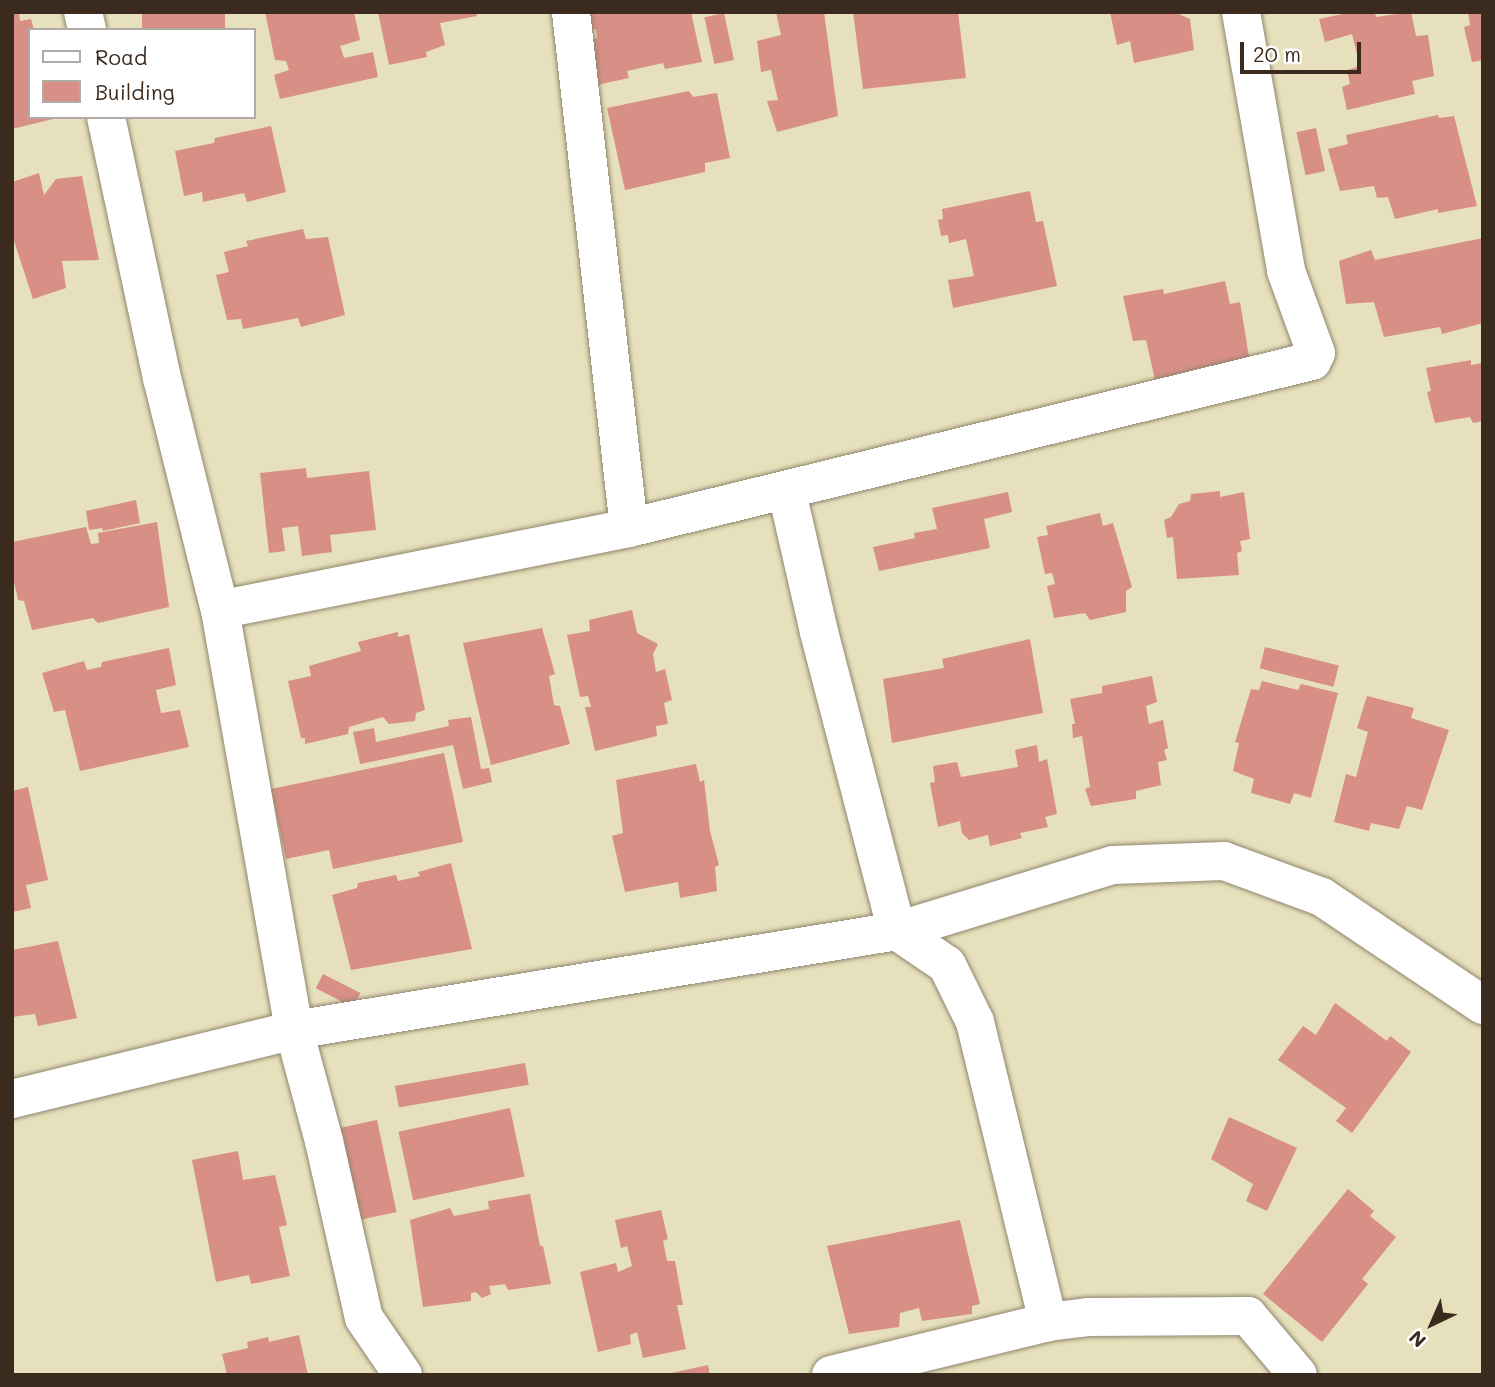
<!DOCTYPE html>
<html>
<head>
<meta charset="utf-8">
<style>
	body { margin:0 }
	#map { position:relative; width:1495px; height:1387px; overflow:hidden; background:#e6e0bc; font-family:Mali,sans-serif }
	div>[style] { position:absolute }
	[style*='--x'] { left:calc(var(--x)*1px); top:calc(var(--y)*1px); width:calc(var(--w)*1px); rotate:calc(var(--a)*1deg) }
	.building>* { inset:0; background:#d88f86; transform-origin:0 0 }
	.roads { filter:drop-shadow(0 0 2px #90856d) drop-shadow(0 0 2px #90856d) }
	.minor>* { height:38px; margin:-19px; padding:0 19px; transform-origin:19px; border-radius:19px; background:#fff }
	span { translate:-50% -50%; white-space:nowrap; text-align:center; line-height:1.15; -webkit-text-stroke:5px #fff; paint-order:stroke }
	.frame { position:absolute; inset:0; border:14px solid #3b2a1e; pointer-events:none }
	.legend { position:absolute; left:28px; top:28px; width:228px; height:91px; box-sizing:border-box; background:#fff; border:2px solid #b1aaa5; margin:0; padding:9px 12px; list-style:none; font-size:21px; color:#3b2a1e }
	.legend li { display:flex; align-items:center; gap:14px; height:35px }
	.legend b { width:35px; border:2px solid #b1aaa5 }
	.north { position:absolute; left:1397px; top:1289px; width:70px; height:70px; -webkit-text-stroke:5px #fff; paint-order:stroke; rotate:224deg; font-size:19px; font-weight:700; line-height:28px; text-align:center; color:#3b2a1e }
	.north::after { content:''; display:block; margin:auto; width:24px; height:32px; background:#3b2a1e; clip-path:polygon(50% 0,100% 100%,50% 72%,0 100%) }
	.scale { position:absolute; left:1240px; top:42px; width:121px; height:32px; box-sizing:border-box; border:4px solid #3b2a1e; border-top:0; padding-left:9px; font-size:21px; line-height:24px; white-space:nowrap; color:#3b2a1e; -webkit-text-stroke:5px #fff; paint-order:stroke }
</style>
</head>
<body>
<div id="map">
	<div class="building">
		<i style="clip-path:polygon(19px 12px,20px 21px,31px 19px,34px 30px,30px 30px,30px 117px,57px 118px,12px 129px,12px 13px)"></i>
		<i style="left:142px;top:12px;width:83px;height:18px"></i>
		<i style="clip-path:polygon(265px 12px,354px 12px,360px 40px,340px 46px,344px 58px,373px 52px,378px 77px,280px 99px,274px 75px,289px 70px,286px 61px,275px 60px)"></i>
		<i style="clip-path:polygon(378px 12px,476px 12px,477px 16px,440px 23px,445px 45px,426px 52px,427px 57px,389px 65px)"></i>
		<i style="clip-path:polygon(579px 12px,691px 12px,702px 62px,665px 69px,663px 63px,627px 71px,629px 78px,569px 91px,559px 46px,597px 38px,596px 29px,584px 31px)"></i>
		<i style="clip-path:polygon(776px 12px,824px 12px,838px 116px,777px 132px,767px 101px,778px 100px,771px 70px,761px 72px,757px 41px,781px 35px)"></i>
		<i style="clip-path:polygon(853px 12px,958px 12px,966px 78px,863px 89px)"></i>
		<i style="clip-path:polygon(1110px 12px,1174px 12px,1190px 19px,1194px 50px,1134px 63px,1130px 41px,1117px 45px)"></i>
		<i style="clip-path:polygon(1352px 12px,1375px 12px,1376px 17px,1411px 12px,1416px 36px,1428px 35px,1434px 76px,1412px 81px,1415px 94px,1347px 110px,1342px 87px,1350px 84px,1347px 70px,1360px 66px,1352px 34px,1325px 42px,1319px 19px)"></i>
		<i style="clip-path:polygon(1468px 12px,1483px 12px,1483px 60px,1472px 62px,1464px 27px,1470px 25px)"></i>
		<i style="left:724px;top:13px;width:48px;height:20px;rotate:78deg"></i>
		<i style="clip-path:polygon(689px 91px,693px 97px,717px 93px,730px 158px,705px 163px,705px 172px,625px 190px,607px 108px)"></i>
		<i style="clip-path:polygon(1438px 115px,1439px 118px,1454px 116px,1477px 206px,1438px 213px,1438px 209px,1395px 219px,1388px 197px,1377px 198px,1374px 186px,1340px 191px,1328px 149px,1348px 144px,1346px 135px)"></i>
		<i style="clip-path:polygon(271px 126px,286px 192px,247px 202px,244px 193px,203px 202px,202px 192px,184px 196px,175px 151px,214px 143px,215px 138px)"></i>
		<i style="left:1316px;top:128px;width:44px;height:20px;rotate:78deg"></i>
		<i style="clip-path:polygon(39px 173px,44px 195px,56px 179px,82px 176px,99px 260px,62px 261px,66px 288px,33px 299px,12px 235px,12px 182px)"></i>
		<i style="clip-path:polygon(1030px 191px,1036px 222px,1043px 221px,1057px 286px,953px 308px,948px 280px,974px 276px,966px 239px,949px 243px,948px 235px,941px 236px,938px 220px,943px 219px,942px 209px)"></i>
		<i style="clip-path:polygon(303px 229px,306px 239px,328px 237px,345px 315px,301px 327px,298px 318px,243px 329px,241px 319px,227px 320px,216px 275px,229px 272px,224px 252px,248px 246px,246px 241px)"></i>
		<i style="clip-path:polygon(1483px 238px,1483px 323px,1442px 334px,1440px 327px,1384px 337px,1374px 302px,1346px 304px,1339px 261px,1371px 250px,1375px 260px)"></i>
		<i style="clip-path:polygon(1225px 281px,1230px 304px,1240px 302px,1252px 375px,1157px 389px,1146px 340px,1133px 341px,1123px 296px,1163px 289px,1164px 294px)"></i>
		<i style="clip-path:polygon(1471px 360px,1471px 365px,1483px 363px,1483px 421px,1473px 423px,1470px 417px,1435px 423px,1427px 392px,1431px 391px,1426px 368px)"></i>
		<i style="clip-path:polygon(306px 468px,307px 478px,369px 471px,376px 530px,330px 535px,332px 552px,302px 556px,298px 526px,282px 528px,285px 551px,269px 553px,260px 473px)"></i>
		<i style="clip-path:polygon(1220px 491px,1220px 497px,1244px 492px,1250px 539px,1240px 541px,1242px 551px,1237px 553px,1239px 575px,1177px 579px,1173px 537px,1167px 538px,1164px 520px,1171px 517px,1179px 504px,1190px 501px,1191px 494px)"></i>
		<i style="clip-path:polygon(1008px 492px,1012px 512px,984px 519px,990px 548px,879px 571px,873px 547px,915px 538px,914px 533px,937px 529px,932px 508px)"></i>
		<i style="clip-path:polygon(136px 500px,140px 523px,103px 531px,102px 528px,89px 530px,86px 511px)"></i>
		<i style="clip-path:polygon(1100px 513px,1103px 526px,1113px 523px,1132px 587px,1126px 591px,1126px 612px,1090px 620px,1085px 613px,1054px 618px,1047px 586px,1055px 584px,1052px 573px,1045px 574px,1037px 537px,1048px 535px,1046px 526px)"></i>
		<i style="clip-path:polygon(157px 522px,169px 607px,98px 623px,93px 618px,32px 630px,24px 601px,18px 600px,12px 573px,12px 542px,86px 527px,91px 544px,99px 543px,98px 533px)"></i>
		<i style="clip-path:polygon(632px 610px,637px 633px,658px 644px,653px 654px,656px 672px,665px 669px,672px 700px,664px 703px,668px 724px,656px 726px,657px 736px,595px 751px,585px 707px,591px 707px,588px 696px,580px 697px,567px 635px,590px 631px,589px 620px)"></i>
		<i style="clip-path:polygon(542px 628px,555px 674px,549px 676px,554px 705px,560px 706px,570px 744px,491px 765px,463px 643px)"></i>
		<i style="clip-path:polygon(398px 632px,398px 637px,409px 634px,425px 710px,416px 713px,415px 721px,389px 724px,383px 717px,349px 727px,348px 734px,305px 744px,305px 738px,301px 738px,288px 681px,311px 676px,309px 666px,361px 651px,358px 642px)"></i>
		<i style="clip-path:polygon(1030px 639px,1043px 713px,892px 743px,883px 679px,944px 668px,942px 659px)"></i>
		<i style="left:1265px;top:647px;width:76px;height:22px;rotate:14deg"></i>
		<i style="clip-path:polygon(169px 648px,176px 685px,156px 690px,161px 713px,180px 710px,189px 747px,80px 771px,65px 710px,54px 712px,42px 673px,84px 661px,87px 670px,101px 667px,102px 662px)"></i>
		<i style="clip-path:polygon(1152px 676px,1157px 702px,1146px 706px,1149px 724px,1163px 720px,1168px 748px,1164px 750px,1167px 760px,1158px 762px,1161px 785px,1136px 791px,1136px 799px,1091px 806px,1085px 789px,1090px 787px,1082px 736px,1073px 738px,1072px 724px,1075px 724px,1070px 699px,1102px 693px,1102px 686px)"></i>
		<i style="clip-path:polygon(1262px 681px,1298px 690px,1301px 684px,1338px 693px,1311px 798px,1294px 793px,1290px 804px,1251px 793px,1254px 779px,1233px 771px,1239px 743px,1235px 742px,1251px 689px,1259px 690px)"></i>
		<i style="clip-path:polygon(1367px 696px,1414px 708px,1411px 718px,1449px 730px,1422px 810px,1407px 806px,1399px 829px,1371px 823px,1369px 831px,1334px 822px,1346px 774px,1356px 777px,1368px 732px,1357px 728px)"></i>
		<i style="clip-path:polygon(471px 717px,481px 769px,489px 768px,492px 782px,463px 789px,453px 745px,360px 764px,353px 732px,374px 728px,376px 742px,449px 726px,448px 720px)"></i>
		<i style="clip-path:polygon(1037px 745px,1039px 762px,1047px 759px,1057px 814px,1045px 817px,1048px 827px,1020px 833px,1022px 838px,990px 846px,988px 835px,969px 840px,962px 833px,960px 821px,938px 827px,930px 783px,935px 782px,933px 766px,957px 762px,961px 777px,1018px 767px,1015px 750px)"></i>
		<i style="clip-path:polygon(444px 753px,463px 842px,333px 869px,329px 850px,286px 859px,271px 789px)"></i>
		<i style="clip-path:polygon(696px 764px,700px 782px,704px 780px,710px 831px,719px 865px,715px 867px,717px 891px,680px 898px,678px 882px,625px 892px,612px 836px,623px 833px,616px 780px)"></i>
		<i style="clip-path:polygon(28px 787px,48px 880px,26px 885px,31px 908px,12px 912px,12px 791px)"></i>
		<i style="clip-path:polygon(451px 863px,472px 949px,351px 970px,332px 895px,357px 888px,358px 883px,396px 875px,398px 881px,420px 876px,418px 872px)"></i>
		<i style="clip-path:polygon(58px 941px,77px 1018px,38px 1026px,35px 1014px,12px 1017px,12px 950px)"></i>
		<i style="left:323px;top:974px;width:42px;height:16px;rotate:27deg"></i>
		<i style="clip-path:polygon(1335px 1003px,1387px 1041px,1390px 1036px,1411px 1052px,1352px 1133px,1336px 1121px,1346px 1108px,1278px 1060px,1303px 1026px,1316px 1035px)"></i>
		<i style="left:525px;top:1063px;width:22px;height:132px;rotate:80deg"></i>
		<i style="left:510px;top:1108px;width:70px;height:114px;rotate:78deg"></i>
		<i style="clip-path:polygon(1229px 1117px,1297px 1148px,1267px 1211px,1246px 1201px,1253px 1184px,1211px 1159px)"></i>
		<i style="left:377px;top:1120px;width:94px;height:37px;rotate:78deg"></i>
		<i style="clip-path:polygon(238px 1151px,243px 1180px,275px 1175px,287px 1225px,279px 1227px,290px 1276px,251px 1284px,249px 1275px,216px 1282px,192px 1160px)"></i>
		<i style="clip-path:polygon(1348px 1189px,1374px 1211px,1370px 1216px,1396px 1237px,1362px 1279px,1368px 1284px,1322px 1342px,1263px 1294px)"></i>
		<i style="clip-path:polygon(530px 1194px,540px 1246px,543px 1246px,551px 1284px,508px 1290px,505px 1284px,489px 1286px,491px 1294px,482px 1298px,476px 1292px,471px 1293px,471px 1301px,423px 1307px,410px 1220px,450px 1208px,454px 1216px,489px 1209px,488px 1201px)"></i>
		<i style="clip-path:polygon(661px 1210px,668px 1239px,663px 1241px,667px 1261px,675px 1261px,683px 1305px,677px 1305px,686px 1349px,643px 1358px,637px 1332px,630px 1335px,631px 1344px,598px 1352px,580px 1272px,616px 1263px,618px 1272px,632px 1266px,627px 1246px,621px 1248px,615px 1220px)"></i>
		<i style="clip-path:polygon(960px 1220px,980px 1304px,972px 1306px,972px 1314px,922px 1321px,919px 1308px,900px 1313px,899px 1327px,849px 1334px,827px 1246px)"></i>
		<i style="clip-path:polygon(299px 1335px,308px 1375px,227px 1375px,222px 1354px,248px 1348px,247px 1342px,268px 1337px,269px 1342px)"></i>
		<i style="clip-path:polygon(708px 1365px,710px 1375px,667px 1375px,667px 1374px)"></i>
	</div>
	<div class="roads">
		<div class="minor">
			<i style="--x:83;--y:12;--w:18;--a:77"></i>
			<i style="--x:571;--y:12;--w:519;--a:83.59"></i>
			<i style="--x:1241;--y:12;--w:263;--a:80.1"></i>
			<i style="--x:1286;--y:271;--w:87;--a:69.9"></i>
			<i style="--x:1316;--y:353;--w:9;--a:117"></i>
			<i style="--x:1312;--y:361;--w:703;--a:166.26"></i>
			<i style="--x:629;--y:528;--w:417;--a:168.7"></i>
			<i style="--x:220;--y:610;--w:426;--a:80"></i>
			<i style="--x:294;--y:1030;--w:611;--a:-9.32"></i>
			<i style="--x:897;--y:931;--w:226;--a:-17"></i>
			<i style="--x:1113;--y:865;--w:111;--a:-2.1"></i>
			<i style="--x:1224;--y:861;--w:104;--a:20.2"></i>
			<i style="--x:1322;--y:897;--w:194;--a:33.9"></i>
			<i style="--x:106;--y:117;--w:267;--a:77.9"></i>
			<i style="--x:162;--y:378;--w:239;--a:76"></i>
			<i style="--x:787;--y:492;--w:144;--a:77.1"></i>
			<i style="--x:819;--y:632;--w:309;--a:75.4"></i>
			<i style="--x:897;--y:931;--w:60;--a:34.2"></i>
			<i style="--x:947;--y:965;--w:64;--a:63.8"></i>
			<i style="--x:975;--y:1022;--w:309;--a:76.3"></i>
			<i style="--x:12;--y:1099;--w:290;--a:-13.7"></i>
			<i style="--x:294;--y:1030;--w:115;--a:74.9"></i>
			<i style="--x:324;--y:1141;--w:181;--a:77.3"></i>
			<i style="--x:364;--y:1318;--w:69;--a:55.6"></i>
			<i style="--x:831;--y:1375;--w:223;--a:-13.7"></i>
			<i style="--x:1048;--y:1322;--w:40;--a:-7.1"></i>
			<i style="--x:1088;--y:1317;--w:160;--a:-0.4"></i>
			<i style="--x:1248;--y:1316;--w:77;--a:49.7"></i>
		</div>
	</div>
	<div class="frame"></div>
	<ul class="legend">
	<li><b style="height:9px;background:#fff"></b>Road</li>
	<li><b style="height:19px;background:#d88f86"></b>Building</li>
	</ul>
	<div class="north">N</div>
	<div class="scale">20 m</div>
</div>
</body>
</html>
